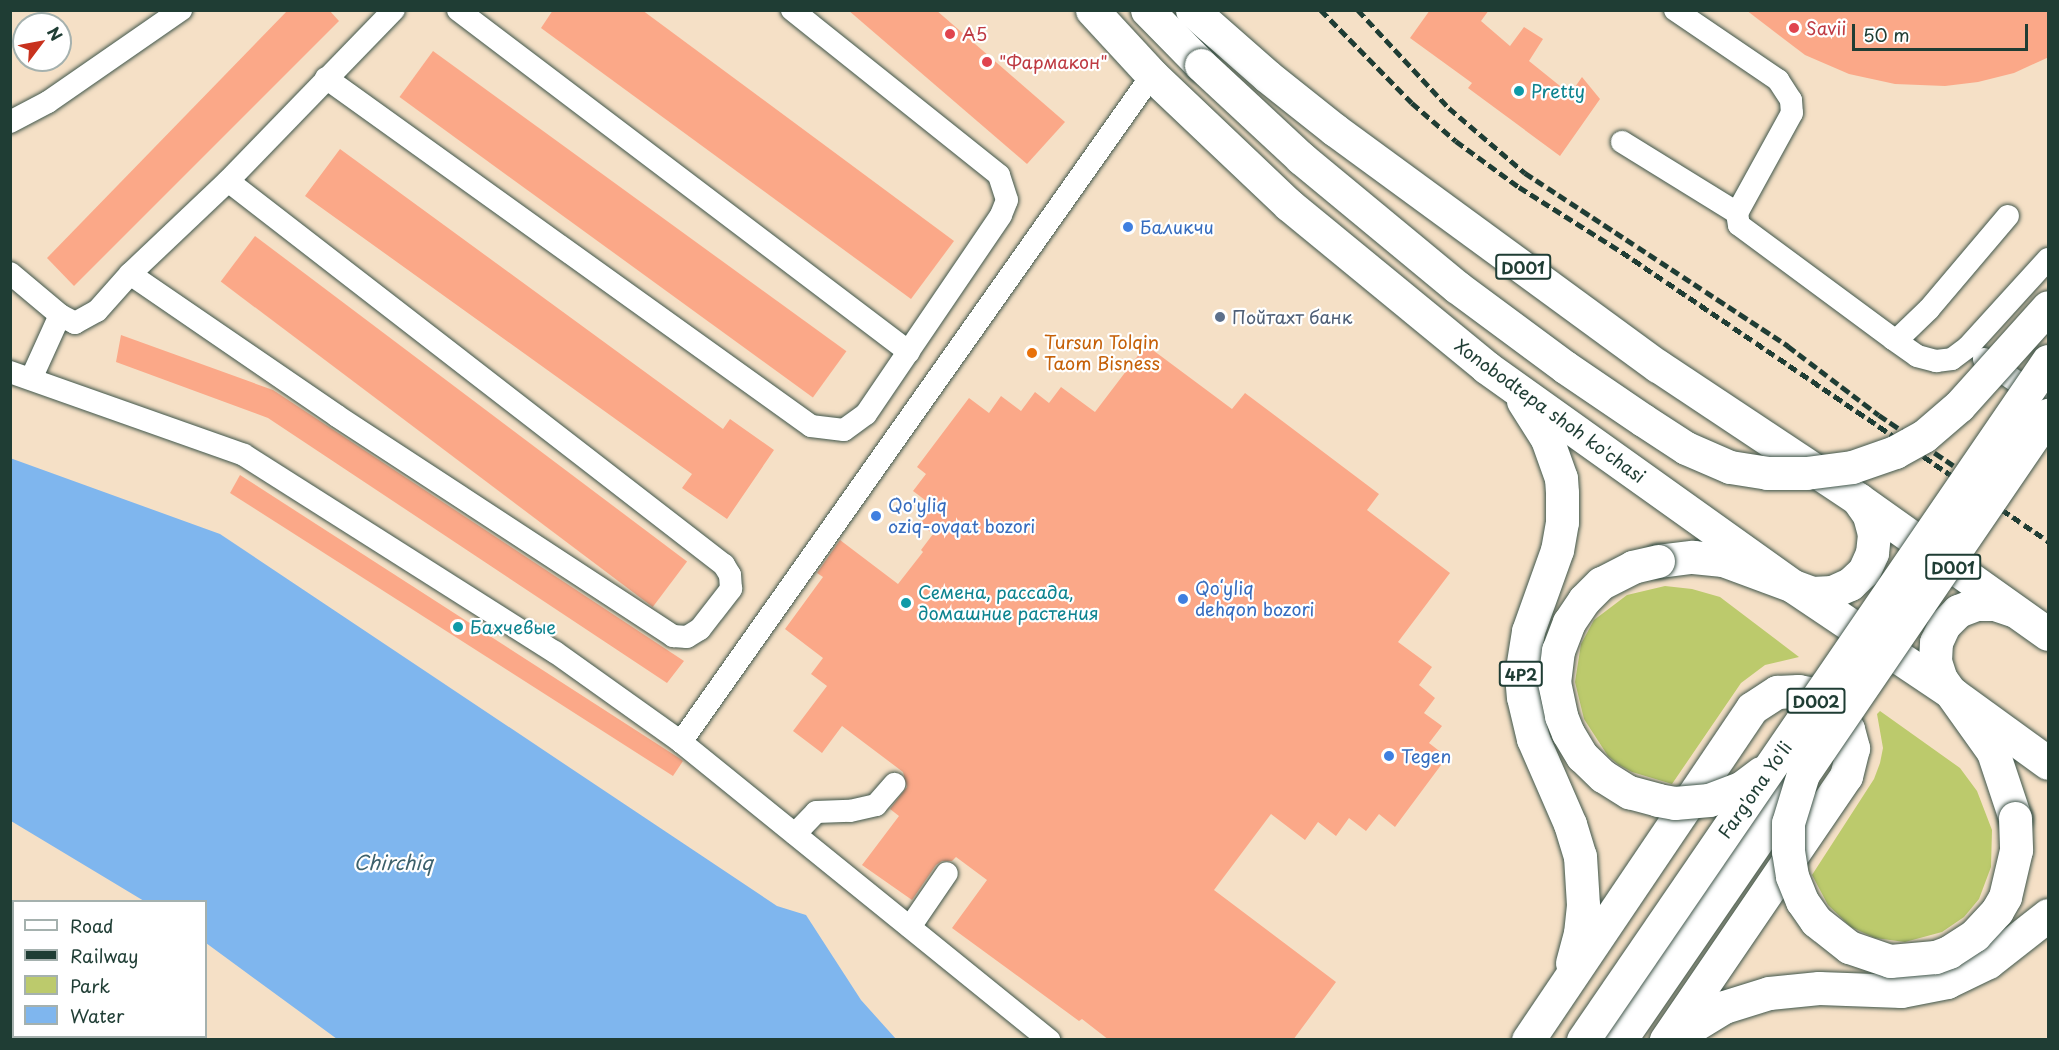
<!DOCTYPE html>
<html>
<head>
<meta charset="utf-8">
<style>
	body { margin:0 }
	#map { position:relative; width:2059px; height:1050px; overflow:hidden; background:#f5e0c6; font-family:"Playpen Sans",sans-serif }
	div>[style] { position:absolute }
	[style*='--x'] { left:calc(var(--x)*1px); top:calc(var(--y)*1px); width:calc(var(--w)*1px); rotate:calc(var(--a)*1deg) }
	.green>* { inset:0; background:#bcca6c }
	.water>* { inset:0; background:#7fb6ee }
	.building>* { inset:0; background:#fba888; transform-origin:0 0 }
	.roads { filter:drop-shadow(0 0 2px #3f554a) drop-shadow(0 0 2px #3f554a) }
	.minor>* { height:22px; margin:-11px; padding:0 11px; transform-origin:11px; border-radius:11px; background:#fff }
	.highway>* { height:33px; margin:-16.5px; padding:0 16.5px; transform-origin:16.5px; border-radius:16.5px; background:#fff }
	.rail>* { height:4.5px; margin-top:-2.25px; transform-origin:0; background:repeating-linear-gradient(90deg,#1f3d34 0 9px,transparent 0 13.5px) }
	.bridges { filter:drop-shadow(0 0 2px #3f554a) drop-shadow(0 0 2px #3f554a) }
	.highway-bridge>* { height:33px; margin:-16.5px; padding:0 16.5px; transform-origin:16.5px; border-radius:16.5px; background:#fff }
	.dots>* { width:16px; height:16px; translate:-50% -50%; box-sizing:border-box; border:3px solid #fff; border-radius:50% }
	span { translate:-50% -50%; white-space:nowrap; text-align:center; line-height:1.15; -webkit-text-stroke:4.5px #fff; paint-order:stroke }
	.shield-label span { padding:2px 4px; background:#fff; border:2px solid; border-radius:4px; -webkit-text-stroke-width:0 }
	.shield-label { font-size:16px; color:#1f3d34; font-weight:700 }
	.health-label { font-size:18px; color:#be3a42 }
	.left { translate:0 -50%; text-align:left }
	.culture-label { font-size:18px; color:#0d838f }
	.shop-label { font-size:18px; color:#366cbe }
	.service-label { font-size:18px; color:#4e5e75 }
	.food-label { font-size:18px; color:#c56008 }
	.street-label { font-size:18px; color:#1f3d34 }
	.water-label { font-size:20px; color:#3c616c; font-style:italic }
	.frame { position:absolute; inset:0; border:12px solid #1f3d34; pointer-events:none }
	.legend { position:absolute; left:12px; top:900px; width:195px; height:138px; box-sizing:border-box; background:#fff; border:2px solid #a5b1ae; margin:0; padding:8px 10px; list-style:none; font-size:18px; color:#1f3d34 }
	.legend li { display:flex; align-items:center; gap:12px; height:30px }
	.legend b { width:30px; border:2px solid #a5b1ae }
	.north { position:absolute; left:12px; top:12px; width:60px; height:60px; box-sizing:border-box; background:#fff; border:2px solid #a5b1ae; border-radius:50%; rotate:58deg; font-size:16px; font-weight:700; line-height:24px; text-align:center; color:#1f3d34 }
	.north::after { content:''; display:block; margin:auto; width:21px; height:27px; background:#c8321e; clip-path:polygon(50% 0,100% 100%,50% 72%,0 100%) }
	.scale { position:absolute; left:1852px; top:24px; width:176px; height:27px; box-sizing:border-box; border:3px solid #1f3d34; border-top:0; padding-left:8px; font-size:18px; line-height:21px; white-space:nowrap; color:#1f3d34; -webkit-text-stroke:4px #fff; paint-order:stroke }
</style>
</head>
<body>
<div id="map">
	<div class="green">
		<i style="clip-path:polygon(1665px 586px,1692px 589px,1720px 597px,1799px 657px,1765px 665px,1741px 683px,1672px 784px,1632px 772px,1619px 765px,1608px 756px,1584px 719px,1575px 682px,1581px 644px,1594px 620px,1627px 595px)"></i>
		<i style="clip-path:polygon(1880px 711px,1960px 768px,1977px 791px,1992px 830px,1991px 867px,1979px 899px,1964px 917px,1942px 932px,1905px 942px,1875px 938px,1851px 927px,1828px 905px,1812px 875px,1874px 779px,1880px 763px,1883px 748px,1877px 714px)"></i>
	</div>
	<div class="water">
		<i style="clip-path:polygon(10px 458px,220px 534px,777px 906px,806px 915px,861px 1000px,896px 1039px,337px 1039px,206px 943px,206px 902px,144px 901px,11px 821px)"></i>
	</div>
	<div class="building">
		<i style="clip-path:polygon(288px 10px,329px 10px,339px 21px,74px 286px,47px 258px)"></i>
		<i style="clip-path:polygon(553px 10px,642px 10px,954px 241px,911px 299px,541px 28px)"></i>
		<i style="clip-path:polygon(848px 10px,936px 10px,1065px 122px,1027px 164px)"></i>
		<i style="clip-path:polygon(1430px 10px,1489px 10px,1481px 21px,1510px 46px,1524px 27px,1543px 39px,1529px 61px,1570px 94px,1582px 77px,1600px 99px,1560px 156px,1468px 88px,1472px 83px,1410px 38px)"></i>
		<i style="clip-path:polygon(1746px 10px,2049px 10px,2049px 57px,2014px 73px,1978px 82px,1945px 86px,1895px 84px,1849px 74px,1805px 55px)"></i>
		<i style="left:433px;top:51px;width:511px;height:57px;rotate:36deg"></i>
		<i style="clip-path:polygon(340px 149px,723px 429px,730px 419px,774px 450px,727px 519px,682px 488px,692px 474px,305px 196px)"></i>
		<i style="left:255px;top:236px;width:541px;height:57px;rotate:37deg"></i>
		<i style="clip-path:polygon(121px 335px,273px 390px,684px 661px,667px 683px,268px 418px,116px 362px)"></i>
		<i style="clip-path:polygon(1146px 345px,1232px 409px,1245px 393px,1379px 494px,1367px 510px,1450px 573px,1398px 642px,1432px 667px,1419px 685px,1435px 698px,1424px 713px,1442px 726px,1429px 743px,1447px 757px,1395px 827px,1379px 814px,1366px 831px,1349px 818px,1336px 836px,1318px 822px,1305px 840px,1271px 814px,1214px 890px,1336px 982px,1293px 1040px,1109px 1040px,1082px 1019px,1079px 1021px,952px 928px,987px 880px,956px 857px,952px 861px,942px 861px,936px 865px,912px 900px,862px 865px,899px 816px,890px 809px,907px 787px,903px 772px,842px 726px,822px 753px,793px 731px,827px 686px,811px 674px,823px 658px,785px 629px,823px 577px,817px 573px,840px 540px,898px 584px,923px 552px,921px 550px,933px 534px,920px 524px,933px 506px,913px 491px,926px 474px,917px 467px,969px 398px,989px 413px,1001px 396px,1021px 411px,1035px 392px,1049px 403px,1061px 387px,1095px 412px)"></i>
		<i style="clip-path:polygon(240px 475px,679px 758px,683px 761px,673px 776px,230px 493px)"></i>
	</div>
	<div class="roads">
		<div class="minor">
			<i style="--x:458;--y:10;--w:566;--a:37.17"></i>
			<i style="--x:1675;--y:10;--w:125;--a:34.2"></i>
			<i style="--x:1778;--y:80;--w:24;--a:57"></i>
			<i style="--x:1791;--y:100;--w:13;--a:86"></i>
			<i style="--x:1792;--y:113;--w:114;--a:118.8"></i>
			<i style="--x:1737;--y:213;--w:12;--a:81"></i>
			<i style="--x:1739;--y:225;--w:192;--a:36.5"></i>
			<i style="--x:1893;--y:339;--w:7;--a:-16"></i>
			<i style="--x:1900;--y:337;--w:40;--a:-44"></i>
			<i style="--x:1929;--y:309;--w:122;--a:-49.7"></i>
			<i style="--x:326;--y:78;--w:597;--a:35.66"></i>
			<i style="--x:811;--y:426;--w:33;--a:7"></i>
			<i style="--x:844;--y:430;--w:27;--a:-36"></i>
			<i style="--x:866;--y:414;--w:240;--a:-55.8"></i>
			<i style="--x:1001;--y:215;--w:16;--a:-68"></i>
			<i style="--x:1007;--y:200;--w:26;--a:-108"></i>
			<i style="--x:999;--y:175;--w:265;--a:-141.4"></i>
			<i style="--x:10;--y:122;--w:43;--a:-27.8"></i>
			<i style="--x:48;--y:102;--w:162;--a:-34.7"></i>
			<i style="--x:1622;--y:142;--w:135;--a:31.7"></i>
			<i style="--x:10;--y:273;--w:65;--a:40"></i>
			<i style="--x:60;--y:315;--w:70;--a:114.4"></i>
			<i style="--x:130;--y:274;--w:251;--a:34.4"></i>
			<i style="--x:337;--y:416;--w:402;--a:33.2"></i>
			<i style="--x:673;--y:636;--w:14;--a:4"></i>
			<i style="--x:687;--y:637;--w:15;--a:-32"></i>
			<i style="--x:700;--y:629;--w:51;--a:-52.2"></i>
			<i style="--x:731;--y:589;--w:14;--a:-94"></i>
			<i style="--x:730;--y:575;--w:12;--a:-121"></i>
			<i style="--x:724;--y:565;--w:627;--a:-142.25"></i>
			<i style="--x:60;--y:315;--w:17;--a:28"></i>
			<i style="--x:75;--y:323;--w:25;--a:-29"></i>
			<i style="--x:97;--y:311;--w:50;--a:-48.3"></i>
			<i style="--x:130;--y:274;--w:135;--a:-43.5"></i>
			<i style="--x:228;--y:181;--w:238;--a:-45.9"></i>
			<i style="--x:1893;--y:339;--w:29;--a:35"></i>
			<i style="--x:1917;--y:356;--w:20;--a:15"></i>
			<i style="--x:1936;--y:361;--w:16;--a:-7"></i>
			<i style="--x:1952;--y:359;--w:20;--a:-37"></i>
			<i style="--x:1968;--y:347;--w:119;--a:-47.7"></i>
			<i style="--x:1984;--y:359;--w:68;--a:34.9"></i>
			<i style="--x:10;--y:372;--w:248;--a:19.5"></i>
			<i style="--x:244;--y:455;--w:368;--a:32.4"></i>
			<i style="--x:555;--y:652;--w:155;--a:35.5"></i>
			<i style="--x:681;--y:742;--w:474;--a:39"></i>
			<i style="--x:681;--y:742;--w:817;--a:-54.77"></i>
			<i style="--x:795;--y:834;--w:30;--a:-46"></i>
			<i style="--x:816;--y:812;--w:34;--a:-2"></i>
			<i style="--x:850;--y:811;--w:27;--a:-13"></i>
			<i style="--x:876;--y:805;--w:28;--a:-49"></i>
			<i style="--x:910;--y:927;--w:65;--a:-55.6"></i>
			<i style="--x:10;--y:951;--w:4;--a:27"></i>
			<i style="--x:145;--y:1036;--w:6;--a:39"></i>
		</div>
		<div class="highway">
			<i style="--x:1092;--y:10;--w:88;--a:47.3"></i>
			<i style="--x:1152;--y:75;--w:189;--a:43.5"></i>
			<i style="--x:1289;--y:205;--w:255;--a:39.4"></i>
			<i style="--x:1486;--y:367;--w:379;--a:35.5"></i>
			<i style="--x:1794;--y:587;--w:192;--a:33.9"></i>
			<i style="--x:1953;--y:694;--w:117;--a:36"></i>
			<i style="--x:1147;--y:10;--w:77;--a:45.5"></i>
			<i style="--x:1192;--y:10;--w:100;--a:41.3"></i>
			<i style="--x:1267;--y:76;--w:87;--a:38.5"></i>
			<i style="--x:1335;--y:130;--w:400;--a:36.2"></i>
			<i style="--x:1658;--y:366;--w:240;--a:33.6"></i>
			<i style="--x:1858;--y:499;--w:233;--a:35.4"></i>
			<i style="--x:1523;--y:401;--w:45;--a:57.7"></i>
			<i style="--x:1547;--y:439;--w:41;--a:70.3"></i>
			<i style="--x:1561;--y:478;--w:15;--a:86"></i>
			<i style="--x:1562;--y:493;--w:29;--a:90"></i>
			<i style="--x:1562;--y:522;--w:28;--a:100"></i>
			<i style="--x:1557;--y:550;--w:86;--a:109.7"></i>
			<i style="--x:1528;--y:631;--w:45;--a:99"></i>
			<i style="--x:1521;--y:675;--w:22;--a:85"></i>
			<i style="--x:1523;--y:697;--w:43;--a:76.6"></i>
			<i style="--x:1533;--y:739;--w:93;--a:66.5"></i>
			<i style="--x:1570;--y:824;--w:34;--a:73"></i>
			<i style="--x:1580;--y:856;--w:49;--a:86.5"></i>
			<i style="--x:1583;--y:905;--w:28;--a:96"></i>
			<i style="--x:1580;--y:933;--w:31;--a:105"></i>
			<i style="--x:1658;--y:561;--w:35;--a:-7"></i>
			<i style="--x:1693;--y:557;--w:30;--a:6"></i>
			<i style="--x:1723;--y:560;--w:95;--a:20.3"></i>
			<i style="--x:1812;--y:593;--w:20;--a:-3"></i>
			<i style="--x:1832;--y:592;--w:20;--a:-24"></i>
			<i style="--x:1850;--y:584;--w:19;--a:-43"></i>
			<i style="--x:1864;--y:571;--w:20;--a:-66"></i>
			<i style="--x:1872;--y:553;--w:19;--a:-84"></i>
			<i style="--x:1874;--y:534;--w:20;--a:-105"></i>
			<i style="--x:1869;--y:515;--w:19;--a:-125"></i>
			<i style="--x:2012;--y:610;--w:18;--a:-161"></i>
			<i style="--x:1995;--y:604;--w:19;--a:180"></i>
			<i style="--x:1976;--y:604;--w:19;--a:159"></i>
			<i style="--x:1958;--y:611;--w:20;--a:135"></i>
			<i style="--x:1944;--y:625;--w:19;--a:115"></i>
			<i style="--x:1936;--y:642;--w:19;--a:93"></i>
			<i style="--x:1935;--y:661;--w:19;--a:72"></i>
			<i style="--x:1941;--y:679;--w:90;--a:54.5"></i>
			<i style="--x:1993;--y:752;--w:70;--a:71.6"></i>
			<i style="--x:1675;--y:1037;--w:57;--a:-31.5"></i>
			<i style="--x:1724;--y:1007;--w:47;--a:-17.3"></i>
			<i style="--x:1769;--y:993;--w:50;--a:-5.7"></i>
			<i style="--x:1819;--y:988;--w:82;--a:2.1"></i>
			<i style="--x:1901;--y:991;--w:47;--a:-11.1"></i>
			<i style="--x:1947;--y:982;--w:46;--a:-26"></i>
			<i style="--x:1988;--y:962;--w:76;--a:-38.1"></i>
			<i style="--x:1528;--y:1040;--w:400;--a:-56"></i>
			<i style="--x:1752;--y:708;--w:30;--a:-33"></i>
			<i style="--x:1777;--y:692;--w:21;--a:-3"></i>
			<i style="--x:1798;--y:691;--w:11;--a:10"></i>
			<i style="--x:1809;--y:693;--w:24;--a:30"></i>
			<i style="--x:1830;--y:705;--w:30;--a:53"></i>
			<i style="--x:1848;--y:729;--w:20;--a:75"></i>
			<i style="--x:1853;--y:748;--w:29;--a:104"></i>
			<i style="--x:1846;--y:776;--w:320;--a:124.3"></i>
			<i style="--x:1620;--y:1040;--w:313;--a:-55.5"></i>
		</div>
	</div>
	<div class="rail">
		<i style="--x:1321;--y:10;--w:130;--a:45.6"></i>
		<i style="--x:1412;--y:103;--w:58;--a:40.8"></i>
		<i style="--x:1456;--y:141;--w:78;--a:36.1"></i>
		<i style="--x:1519;--y:187;--w:122;--a:32.3"></i>
		<i style="--x:1622;--y:252;--w:515;--a:34.15"></i>
		<i style="--x:1358;--y:10;--w:134;--a:47.1"></i>
		<i style="--x:1449;--y:108;--w:100;--a:40.5"></i>
		<i style="--x:1525;--y:173;--w:315;--a:33.3"></i>
		<i style="--x:1788;--y:346;--w:114;--a:37.2"></i>
		<i style="--x:1879;--y:415;--w:143;--a:34.1"></i>
	</div>
	<div class="bridges">
		<div class="highway-bridge">
			<i style="--x:1201;--y:65;--w:137;--a:42.9"></i>
			<i style="--x:1301;--y:158;--w:202;--a:39.6"></i>
			<i style="--x:1457;--y:287;--w:134;--a:36.5"></i>
			<i style="--x:1565;--y:367;--w:94;--a:34.2"></i>
			<i style="--x:1643;--y:420;--w:51;--a:33.1"></i>
			<i style="--x:1686;--y:448;--w:48;--a:23.4"></i>
			<i style="--x:1730;--y:467;--w:37;--a:9"></i>
			<i style="--x:1767;--y:473;--w:39;--a:0"></i>
			<i style="--x:1806;--y:473;--w:46;--a:-7.4"></i>
			<i style="--x:1852;--y:467;--w:46;--a:-19.2"></i>
			<i style="--x:1895;--y:452;--w:33;--a:-29"></i>
			<i style="--x:1924;--y:436;--w:46;--a:-40.6"></i>
			<i style="--x:1959;--y:406;--w:133;--a:-48"></i>
			<i style="--x:1658;--y:561;--w:26;--a:167"></i>
			<i style="--x:1633;--y:567;--w:36;--a:153"></i>
			<i style="--x:1601;--y:583;--w:24;--a:135"></i>
			<i style="--x:1584;--y:600;--w:27;--a:124"></i>
			<i style="--x:1569;--y:622;--w:30;--a:111"></i>
			<i style="--x:1558;--y:650;--w:32;--a:97"></i>
			<i style="--x:1554;--y:682;--w:35;--a:78"></i>
			<i style="--x:1561;--y:716;--w:18;--a:68"></i>
			<i style="--x:1568;--y:733;--w:27;--a:59"></i>
			<i style="--x:1582;--y:756;--w:29;--a:44"></i>
			<i style="--x:1603;--y:776;--w:31;--a:32"></i>
			<i style="--x:1629;--y:792;--w:30;--a:15"></i>
			<i style="--x:1658;--y:800;--w:17;--a:10"></i>
			<i style="--x:1675;--y:803;--w:34;--a:-5"></i>
			<i style="--x:1709;--y:800;--w:34;--a:-21"></i>
			<i style="--x:1741;--y:788;--w:25;--a:-37"></i>
			<i style="--x:2015;--y:818;--w:32;--a:88"></i>
			<i style="--x:2016;--y:850;--w:48;--a:103.2"></i>
			<i style="--x:2005;--y:897;--w:16;--a:120"></i>
			<i style="--x:1997;--y:911;--w:33;--a:133"></i>
			<i style="--x:1975;--y:935;--w:31;--a:147"></i>
			<i style="--x:1949;--y:952;--w:15;--a:160"></i>
			<i style="--x:1935;--y:957;--w:45;--a:174.9"></i>
			<i style="--x:1890;--y:961;--w:43;--a:-161.1"></i>
			<i style="--x:1849;--y:947;--w:42;--a:-141.8"></i>
			<i style="--x:1816;--y:921;--w:24;--a:-125"></i>
			<i style="--x:1802;--y:901;--w:27;--a:-112"></i>
			<i style="--x:1792;--y:876;--w:25;--a:-99"></i>
			<i style="--x:1788;--y:851;--w:28;--a:-90"></i>
			<i style="--x:1788;--y:823;--w:51;--a:-73"></i>
			<i style="--x:1803;--y:774;--w:435;--a:-55.7"></i>
			<i style="--x:1583;--y:1040;--w:823;--a:-55.6"></i>
		</div>
	</div>
	<div class="dots">
		<i style="left:1794px;top:28px;background:#e0444e"></i>
		<i style="left:950px;top:34px;background:#e0444e"></i>
		<i style="left:987px;top:62px;background:#e0444e"></i>
		<i style="left:1519px;top:91px;background:#0f9aa8"></i>
		<i style="left:1128px;top:227px;background:#3f7fe0"></i>
		<i style="left:1220px;top:317px;background:#5c6f8a"></i>
		<i style="left:1032px;top:353px;background:#e8710a"></i>
		<i style="left:876px;top:516px;background:#3f7fe0"></i>
		<i style="left:1183px;top:599px;background:#3f7fe0"></i>
		<i style="left:906px;top:603px;background:#0f9aa8"></i>
		<i style="left:458px;top:627px;background:#0f9aa8"></i>
		<i style="left:1389px;top:756px;background:#3f7fe0"></i>
	</div>
	<div class="shield-label">
		<span style="left:1523px;top:267px">D001</span>
		<span style="left:1953px;top:567px">D001</span>
		<span style="left:1521px;top:674px">4P2</span>
		<span style="left:1816px;top:701px">D002</span>
	</div>
	<div class="health-label">
		<span class="left" style="left:1806px;top:28px">Savii</span>
		<span class="left" style="left:962px;top:34px">А5</span>
		<span class="left" style="left:999px;top:62px">"Фармакон"</span>
	</div>
	<div class="culture-label">
		<span class="left" style="left:1531px;top:91px">Pretty</span>
		<span class="left" style="left:918px;top:603px">Семена, рассада,<br>домашние растения</span>
		<span class="left" style="left:470px;top:627px">Бахчевые</span>
	</div>
	<div class="shop-label">
		<span class="left" style="left:1140px;top:227px">Баликчи</span>
		<span class="left" style="left:888px;top:516px">Qo'yliq<br>oziq-ovqat bozori</span>
		<span class="left" style="left:1195px;top:599px">Qoʻyliq<br>dehqon bozori</span>
		<span class="left" style="left:1401px;top:756px">Tegen</span>
	</div>
	<div class="service-label">
		<span class="left" style="left:1232px;top:317px">Пойтахт банк</span>
	</div>
	<div class="food-label">
		<span class="left" style="left:1044px;top:353px">Tursun Tolqin<br>Taom Bisness</span>
	</div>
	<div class="street-label">
		<span style="left:1550px;top:411px;rotate:36deg">Xonobodtepa shoh ko'chasi</span>
		<span style="left:1755px;top:790px;rotate:-55deg">Farg'ona Yo'li</span>
	</div>
	<div class="water-label">
		<span style="left:393px;top:862px">Chirchiq</span>
	</div>
	<div class="frame"></div>
	<ul class="legend">
	<li><b style="height:8px;background:#fff"></b>Road</li>
	<li><b style="height:8px;background:#1f3d34"></b>Railway</li>
	<li><b style="height:16px;background:#bcca6c"></b>Park</li>
	<li><b style="height:16px;background:#7fb6ee"></b>Water</li>
	</ul>
	<div class="north">N</div>
	<div class="scale">50 m</div>
</div>
</body>
</html>
